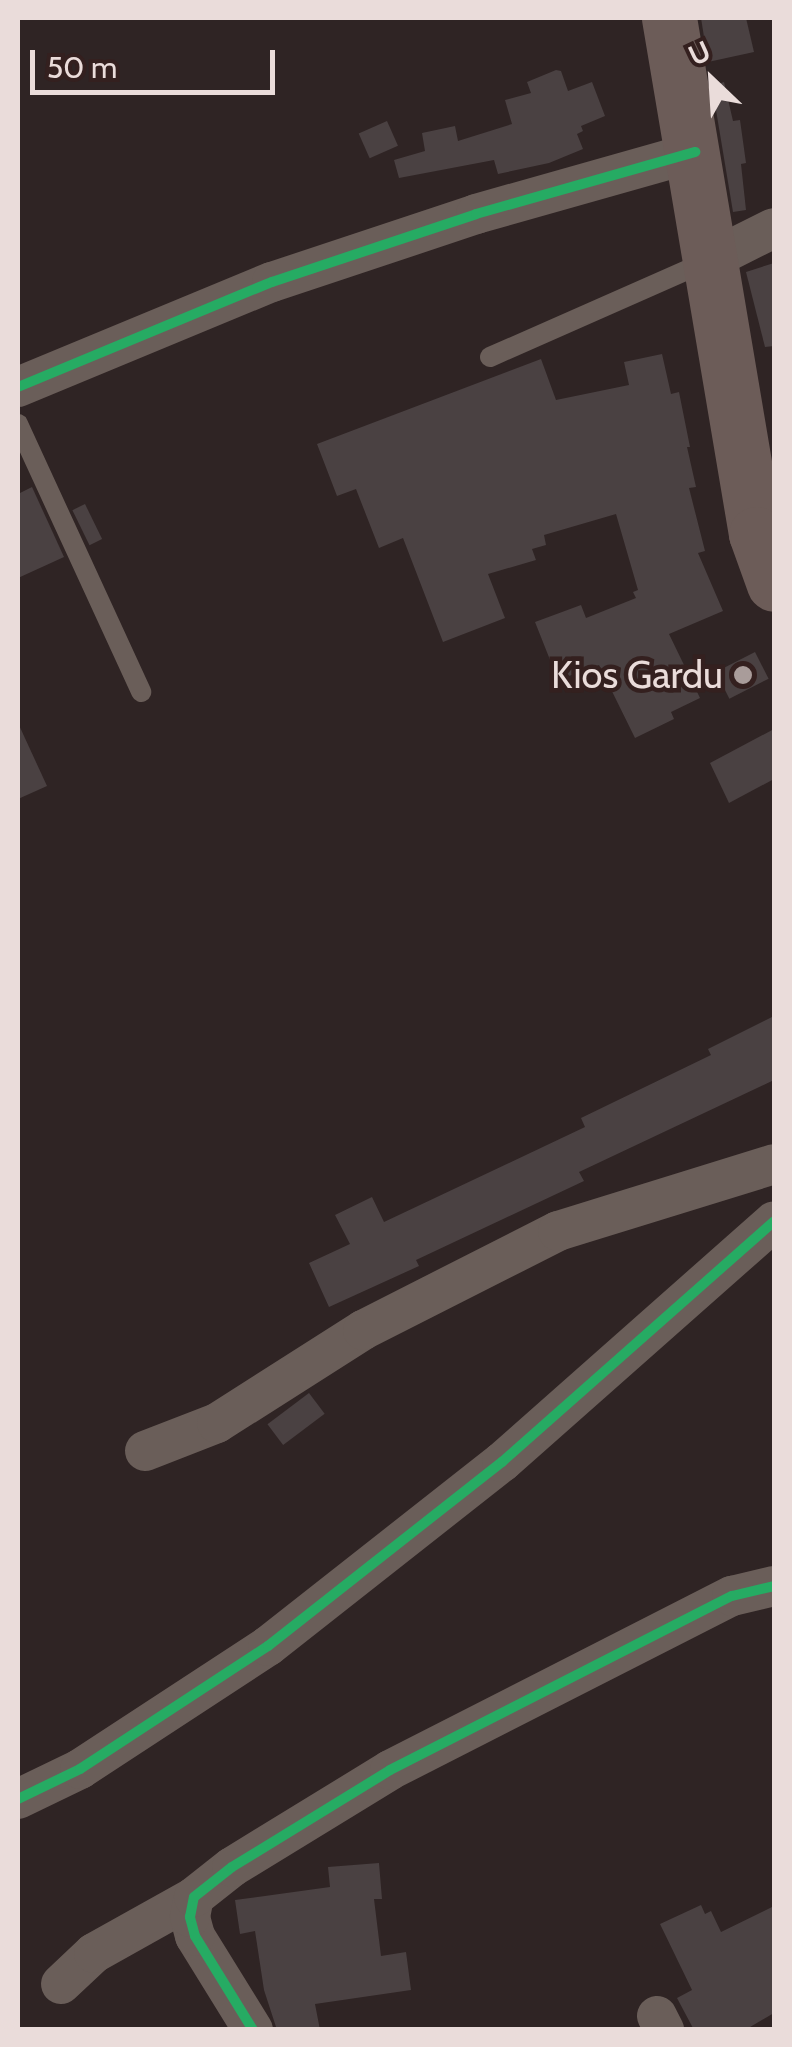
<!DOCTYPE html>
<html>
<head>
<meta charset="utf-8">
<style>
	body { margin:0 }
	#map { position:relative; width:792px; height:2047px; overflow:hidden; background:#2f2424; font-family:Cabin,sans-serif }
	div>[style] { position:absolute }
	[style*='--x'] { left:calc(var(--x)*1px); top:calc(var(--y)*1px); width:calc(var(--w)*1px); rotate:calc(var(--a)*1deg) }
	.building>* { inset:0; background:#4a4142; transform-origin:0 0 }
	.service>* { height:20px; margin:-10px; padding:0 10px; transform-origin:10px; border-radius:10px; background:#6a5e59 }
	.minor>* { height:40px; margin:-20px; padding:0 20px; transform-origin:20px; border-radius:20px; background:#6a5e59 }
	.trunk>* { height:55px; margin:-27.5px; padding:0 27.5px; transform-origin:27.5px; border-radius:27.5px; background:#6c5c58 }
	.cycleway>* { height:10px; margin:-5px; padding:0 5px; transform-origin:5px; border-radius:5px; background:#26ab63 }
	.dots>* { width:28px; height:28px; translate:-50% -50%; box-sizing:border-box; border:5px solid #34201f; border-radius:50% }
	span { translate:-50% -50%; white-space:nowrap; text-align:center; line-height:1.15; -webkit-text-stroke:9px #34201f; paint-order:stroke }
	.poi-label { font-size:38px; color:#eadcda }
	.right { translate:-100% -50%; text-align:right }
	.frame { position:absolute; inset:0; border:20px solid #eadcda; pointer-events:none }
	.north { position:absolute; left:662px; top:30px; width:100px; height:100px; -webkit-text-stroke:8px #34201f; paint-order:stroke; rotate:335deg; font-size:28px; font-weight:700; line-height:40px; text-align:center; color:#eadcda }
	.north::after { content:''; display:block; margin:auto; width:35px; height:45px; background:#eadcda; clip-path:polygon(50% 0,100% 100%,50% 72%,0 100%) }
	.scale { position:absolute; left:30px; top:50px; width:245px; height:45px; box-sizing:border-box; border:5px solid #eadcda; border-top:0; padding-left:12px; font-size:30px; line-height:35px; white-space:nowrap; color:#eadcda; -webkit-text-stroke:8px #34201f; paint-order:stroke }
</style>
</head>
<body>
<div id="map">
	<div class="building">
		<i style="clip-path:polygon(701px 18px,746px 18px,754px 52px,708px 62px)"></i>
		<i style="clip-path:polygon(556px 70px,561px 71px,568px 91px,592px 82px,605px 116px,581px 126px,583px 131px,577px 134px,583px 149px,549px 163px,498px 174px,494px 160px,399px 178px,394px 160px,425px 151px,422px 133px,455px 126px,458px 141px,512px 124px,505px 100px,531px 93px,527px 82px)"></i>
		<i style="clip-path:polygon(724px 82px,733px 121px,740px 120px,746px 163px,741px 164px,746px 210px,733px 212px,712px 86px)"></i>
		<i style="left:387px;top:121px;width:27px;height:31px;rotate:66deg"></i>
		<i style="clip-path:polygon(774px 263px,774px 346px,765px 347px,746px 272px)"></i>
		<i style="clip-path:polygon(662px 354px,671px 394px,679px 392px,690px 447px,687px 447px,696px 487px,689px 488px,705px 551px,698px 553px,723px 611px,669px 634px,700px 698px,671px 712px,674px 719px,635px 738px,599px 665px,558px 680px,535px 622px,581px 605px,586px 618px,636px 598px,633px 592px,638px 590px,616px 514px,544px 535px,546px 545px,532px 549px,536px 560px,488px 574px,505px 618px,443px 642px,403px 538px,379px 548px,356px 489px,337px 496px,317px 444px,541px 359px,556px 400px,629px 385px,624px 362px)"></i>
		<i style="clip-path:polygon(32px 487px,64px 557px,18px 578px,18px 494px)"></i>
		<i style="left:85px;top:504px;width:39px;height:14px;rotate:64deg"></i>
		<i style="left:755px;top:652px;width:30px;height:44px;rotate:63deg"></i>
		<i style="clip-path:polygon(18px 723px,47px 786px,18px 799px)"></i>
		<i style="clip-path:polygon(774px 729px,774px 779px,729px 803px,710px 763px)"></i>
		<i style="clip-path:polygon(774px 1016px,774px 1080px,579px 1172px,584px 1181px,416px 1260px,419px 1266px,329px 1307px,309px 1263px,350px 1244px,335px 1215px,372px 1197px,384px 1222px,585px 1127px,581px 1118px,711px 1055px,708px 1049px)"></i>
		<i style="left:309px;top:1393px;width:26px;height:52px;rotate:53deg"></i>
		<i style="clip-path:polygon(379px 1863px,382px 1899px,374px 1899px,381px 1956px,406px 1952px,411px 1990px,315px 2004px,320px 2030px,277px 2030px,264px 1990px,255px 1931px,240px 1934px,235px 1900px,330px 1887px,328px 1867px)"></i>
		<i style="clip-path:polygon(701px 1905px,705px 1914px,711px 1911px,721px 1932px,774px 1906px,774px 2013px,745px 2030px,694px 2030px,677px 1998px,692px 1990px,660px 1924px)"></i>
	</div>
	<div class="service">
		<i style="--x:490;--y:357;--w:238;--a:-23.8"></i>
		<i style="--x:18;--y:424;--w:295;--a:65.3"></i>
	</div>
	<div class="minor">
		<i style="--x:712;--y:259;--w:69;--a:-26.6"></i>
		<i style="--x:18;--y:387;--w:275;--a:-22.5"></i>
		<i style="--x:272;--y:282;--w:215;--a:-18.4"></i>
		<i style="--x:476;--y:214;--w:228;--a:-15.8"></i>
		<i style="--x:145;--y:1451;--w:77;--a:-21.3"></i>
		<i style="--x:217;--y:1423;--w:173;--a:-32.5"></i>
		<i style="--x:363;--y:1330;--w:219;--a:-26.9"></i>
		<i style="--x:558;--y:1231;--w:226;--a:-17.2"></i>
		<i style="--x:18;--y:1799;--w:69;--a:-25.8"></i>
		<i style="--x:80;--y:1769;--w:225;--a:-33.2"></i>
		<i style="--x:268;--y:1646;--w:298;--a:-38.2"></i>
		<i style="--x:502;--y:1462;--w:363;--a:-41.5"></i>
		<i style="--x:61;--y:1984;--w:45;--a:-43.2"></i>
		<i style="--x:94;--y:1953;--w:115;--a:-29.2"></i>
		<i style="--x:657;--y:2016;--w:16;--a:63"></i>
		<i style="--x:253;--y:2030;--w:110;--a:-121.7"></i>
		<i style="--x:195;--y:1936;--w:20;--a:-105"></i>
		<i style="--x:190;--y:1917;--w:20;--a:-79"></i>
		<i style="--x:194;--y:1897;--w:48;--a:-38.3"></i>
		<i style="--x:232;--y:1867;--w:185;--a:-31.5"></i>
		<i style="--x:390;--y:1770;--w:384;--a:-27"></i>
		<i style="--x:732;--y:1596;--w:43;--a:-13.4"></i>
	</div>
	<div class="trunk">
		<i style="--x:669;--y:18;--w:523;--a:80.43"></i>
		<i style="--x:756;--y:534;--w:53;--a:70.2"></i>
	</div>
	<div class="cycleway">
		<i style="--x:18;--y:387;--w:275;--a:-22.5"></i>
		<i style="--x:272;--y:282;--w:215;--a:-18.4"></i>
		<i style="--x:476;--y:214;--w:228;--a:-15.8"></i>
		<i style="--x:18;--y:1799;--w:69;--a:-25.8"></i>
		<i style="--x:80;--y:1769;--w:225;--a:-33.2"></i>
		<i style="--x:268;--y:1646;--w:298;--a:-38.2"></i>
		<i style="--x:502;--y:1462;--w:363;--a:-41.5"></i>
		<i style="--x:253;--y:2030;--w:110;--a:-121.7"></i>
		<i style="--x:195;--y:1936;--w:20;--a:-105"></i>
		<i style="--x:190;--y:1917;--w:20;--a:-79"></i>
		<i style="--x:194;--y:1897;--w:48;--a:-38.3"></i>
		<i style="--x:232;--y:1867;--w:185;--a:-31.5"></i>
		<i style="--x:390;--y:1770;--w:384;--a:-27"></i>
		<i style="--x:732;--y:1596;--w:43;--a:-13.4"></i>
	</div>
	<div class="dots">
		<i style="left:743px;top:675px;background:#a99c9a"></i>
	</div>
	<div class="poi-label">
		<span class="right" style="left:723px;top:675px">Kios Gardu</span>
	</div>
	<div class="frame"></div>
	<div class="north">U</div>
	<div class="scale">50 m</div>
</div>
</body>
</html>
